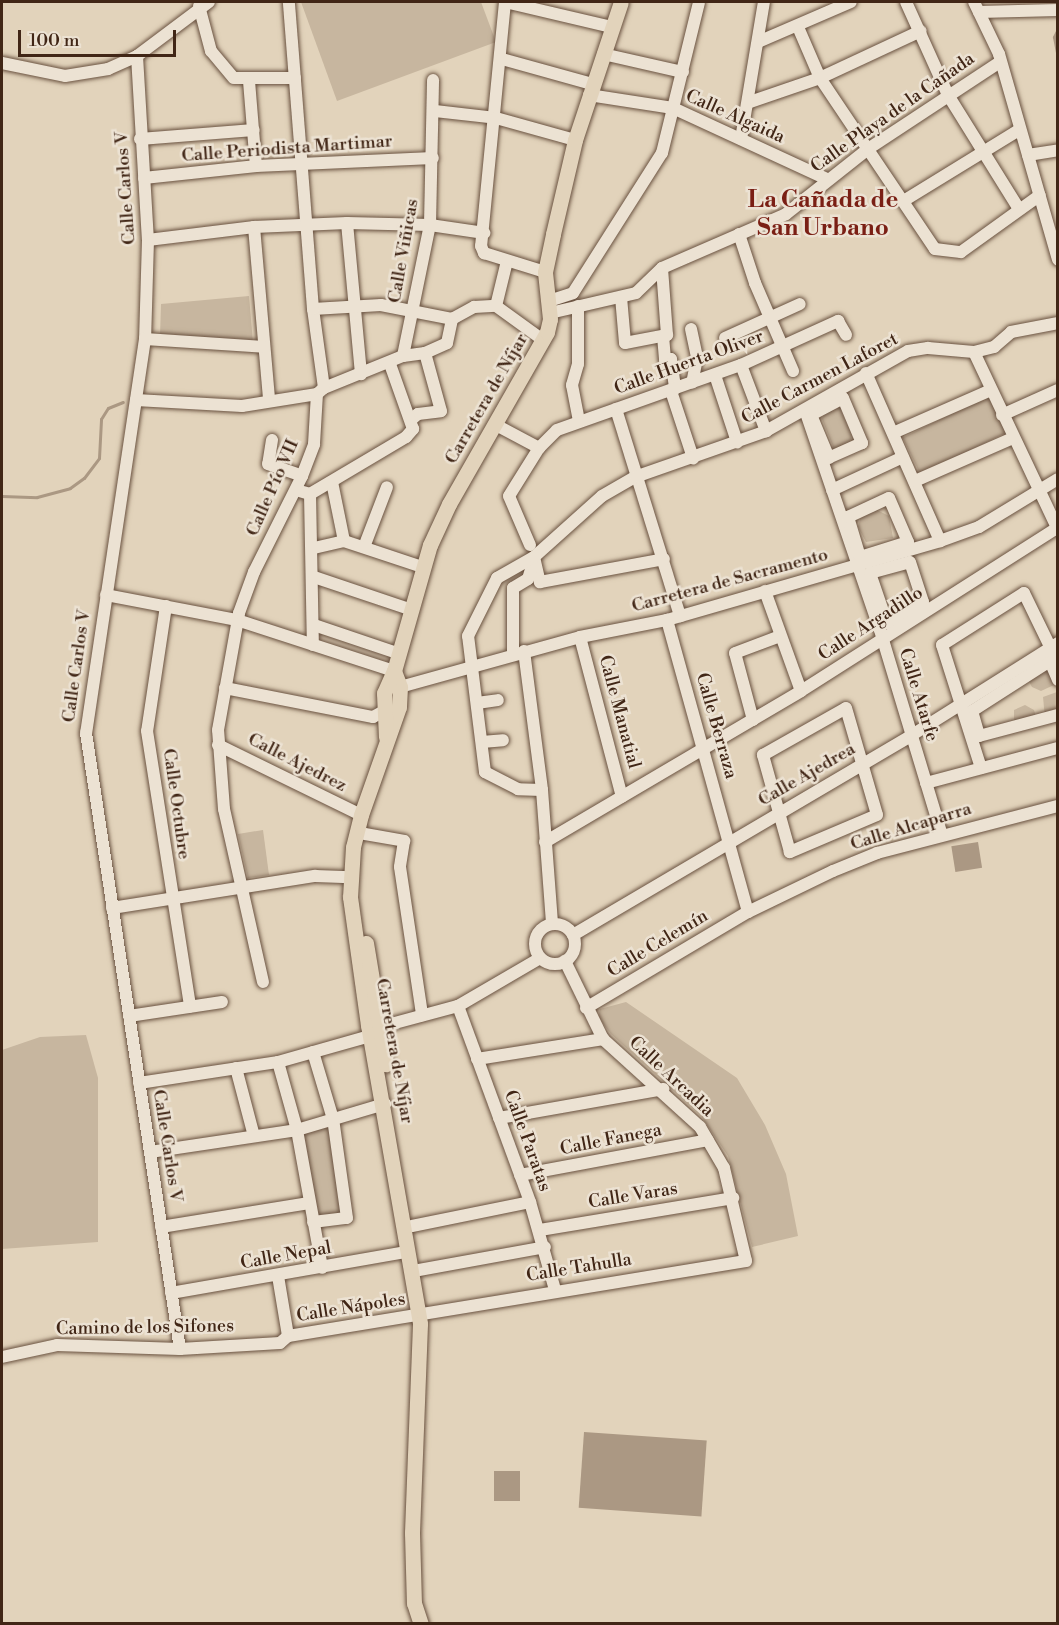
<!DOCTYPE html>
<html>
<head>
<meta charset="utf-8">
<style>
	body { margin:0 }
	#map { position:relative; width:1059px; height:1625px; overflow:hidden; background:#e2d3bb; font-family:"Libre Bodoni",serif }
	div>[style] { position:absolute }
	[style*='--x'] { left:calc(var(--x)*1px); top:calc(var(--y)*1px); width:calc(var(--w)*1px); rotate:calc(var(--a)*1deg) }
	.green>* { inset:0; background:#c7b69f; transform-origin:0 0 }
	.water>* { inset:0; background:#ab9883; transform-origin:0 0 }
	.stream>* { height:3px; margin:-1.5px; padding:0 1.5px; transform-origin:1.5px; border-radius:1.5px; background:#ab9883 }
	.roads { filter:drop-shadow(0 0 2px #69513f) drop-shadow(0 0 2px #69513f) }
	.minor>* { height:12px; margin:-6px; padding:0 6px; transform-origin:6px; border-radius:6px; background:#ece2d3 }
	.minor>.ring { margin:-6px; padding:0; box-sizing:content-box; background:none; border:12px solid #ece2d3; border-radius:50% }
	.major>* { height:15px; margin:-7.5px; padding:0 7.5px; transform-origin:7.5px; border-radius:7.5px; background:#e2d3bb }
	span { translate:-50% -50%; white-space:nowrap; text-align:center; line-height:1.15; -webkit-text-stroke:5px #ece2d3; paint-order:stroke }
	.street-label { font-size:18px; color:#412616 }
	.district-label { font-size:24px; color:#7a1f14; font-weight:700 }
	.frame { position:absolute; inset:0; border:3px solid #412616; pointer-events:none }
	.scale { position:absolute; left:18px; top:30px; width:158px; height:27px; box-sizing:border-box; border:3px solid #412616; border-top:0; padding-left:8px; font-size:18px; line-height:21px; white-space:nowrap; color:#412616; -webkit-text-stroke:4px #ece2d3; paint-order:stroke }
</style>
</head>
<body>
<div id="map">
	<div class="green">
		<i style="clip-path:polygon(301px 2px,481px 2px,496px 42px,337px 101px)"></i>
		<i style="clip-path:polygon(249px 296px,253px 343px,160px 336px,161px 304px)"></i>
		<i style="left:988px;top:396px;width:41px;height:95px;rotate:64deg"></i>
		<i style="clip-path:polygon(839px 406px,852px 435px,850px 442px,834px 449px,822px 419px,824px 413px)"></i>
		<i style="clip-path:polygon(877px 510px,889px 516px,893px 538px,866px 542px,858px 527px,861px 516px)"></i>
		<i style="clip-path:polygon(1050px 661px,1056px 678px,1054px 685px,1041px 691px,1032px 687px,1026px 676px)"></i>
		<i style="clip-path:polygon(1057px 692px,1057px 715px,1045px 718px,1043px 697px)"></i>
		<i style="clip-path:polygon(1025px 705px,1034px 710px,1037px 720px,1014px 727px,1014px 710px)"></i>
		<i style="clip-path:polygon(263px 830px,269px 875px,248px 878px,238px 834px)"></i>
		<i style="clip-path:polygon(626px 1002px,737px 1078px,765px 1125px,786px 1174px,798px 1236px,752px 1247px,728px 1156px,701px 1116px,611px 1034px,598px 1017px,600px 1009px)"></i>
		<i style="clip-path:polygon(86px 1035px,98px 1078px,98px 1242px,2px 1249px,2px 1050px,40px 1037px)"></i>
		<i style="clip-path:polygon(333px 1119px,347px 1218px,313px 1222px,297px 1130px)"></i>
	</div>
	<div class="water">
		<i style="left:978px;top:842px;width:26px;height:27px;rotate:81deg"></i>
		<i style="left:584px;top:1432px;width:123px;height:76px;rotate:4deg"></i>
		<i style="left:494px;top:1471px;width:26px;height:30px"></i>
	</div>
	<div class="stream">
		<i style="--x:1058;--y:29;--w:9;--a:117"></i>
		<i style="--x:1054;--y:37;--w:20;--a:79"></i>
		<i style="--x:2;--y:496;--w:35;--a:2"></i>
		<i style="--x:37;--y:497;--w:34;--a:-15"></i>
		<i style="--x:70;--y:488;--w:17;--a:-36"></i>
		<i style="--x:84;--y:478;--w:25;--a:-53"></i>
		<i style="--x:99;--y:458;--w:39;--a:-87"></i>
		<i style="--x:101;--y:419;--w:13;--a:-58"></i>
		<i style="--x:108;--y:408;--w:16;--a:-22"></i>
	</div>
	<div class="roads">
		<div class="minor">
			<i style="--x:505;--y:2;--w:245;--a:95.6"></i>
			<i style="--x:481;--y:246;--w:8;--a:67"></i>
			<i style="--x:484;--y:253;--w:64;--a:17.3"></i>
			<i style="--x:505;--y:2;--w:110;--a:13.2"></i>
			<i style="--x:906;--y:2;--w:102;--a:65.7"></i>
			<i style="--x:948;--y:95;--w:134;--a:58.1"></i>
			<i style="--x:974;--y:2;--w:58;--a:64.3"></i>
			<i style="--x:999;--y:54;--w:214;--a:74"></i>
			<i style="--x:199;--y:6;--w:47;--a:75.1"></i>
			<i style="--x:211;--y:51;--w:35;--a:50"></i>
			<i style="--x:234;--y:78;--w:61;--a:0"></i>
			<i style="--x:979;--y:12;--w:79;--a:-1.5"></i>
			<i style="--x:798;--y:27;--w:56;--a:66.7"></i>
			<i style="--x:820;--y:78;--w:206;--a:56.1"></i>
			<i style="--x:935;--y:249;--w:26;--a:7"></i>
			<i style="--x:961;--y:252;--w:97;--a:-35.8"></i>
			<i style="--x:758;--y:42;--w:101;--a:-23.3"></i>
			<i style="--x:603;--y:54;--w:82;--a:12.7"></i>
			<i style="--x:137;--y:56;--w:184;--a:86.6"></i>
			<i style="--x:148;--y:240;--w:99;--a:91.7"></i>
			<i style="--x:145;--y:339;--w:398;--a:98.5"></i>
			<i style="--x:86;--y:733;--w:623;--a:81.32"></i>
			<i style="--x:502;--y:59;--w:93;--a:15.5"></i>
			<i style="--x:2;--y:63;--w:64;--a:11.7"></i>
			<i style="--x:65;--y:76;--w:44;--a:-9.2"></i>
			<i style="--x:108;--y:69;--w:32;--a:-24"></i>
			<i style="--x:137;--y:56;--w:90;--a:-36.9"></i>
			<i style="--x:249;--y:81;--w:85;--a:85.3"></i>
			<i style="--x:589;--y:95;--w:85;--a:8.8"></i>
			<i style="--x:673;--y:108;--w:170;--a:24.8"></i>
			<i style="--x:750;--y:102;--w:74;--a:-18.9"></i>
			<i style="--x:820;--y:78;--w:111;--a:-25"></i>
			<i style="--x:435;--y:111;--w:61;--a:6.5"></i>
			<i style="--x:496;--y:118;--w:82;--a:15.6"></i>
			<i style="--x:140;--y:139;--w:114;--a:-4.5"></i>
			<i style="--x:741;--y:139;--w:139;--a:-80.5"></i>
			<i style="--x:1028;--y:155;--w:30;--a:-9"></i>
			<i style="--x:144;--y:178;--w:113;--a:-6.1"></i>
			<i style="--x:256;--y:166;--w:177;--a:-2.6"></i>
			<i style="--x:905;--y:200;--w:134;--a:-31.6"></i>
			<i style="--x:347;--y:223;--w:152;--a:84.7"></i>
			<i style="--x:254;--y:227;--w:174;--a:85"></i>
			<i style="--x:739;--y:234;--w:52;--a:71.9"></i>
			<i style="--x:755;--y:283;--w:96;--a:66.6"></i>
			<i style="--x:148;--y:240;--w:107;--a:-7"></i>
			<i style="--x:254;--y:227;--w:93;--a:-2.5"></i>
			<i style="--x:347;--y:223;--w:83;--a:1.4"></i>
			<i style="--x:430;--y:225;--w:55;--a:8.4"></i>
			<i style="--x:507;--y:261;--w:46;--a:103.7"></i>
			<i style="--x:496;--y:306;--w:58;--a:35.9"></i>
			<i style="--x:621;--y:297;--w:46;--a:85"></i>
			<i style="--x:625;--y:343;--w:43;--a:-10.8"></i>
			<i style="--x:667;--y:335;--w:67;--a:-94.3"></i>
			<i style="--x:549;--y:301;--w:25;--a:-18"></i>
			<i style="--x:573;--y:293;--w:166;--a:-57.6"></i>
			<i style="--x:662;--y:153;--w:155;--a:-76.2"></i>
			<i style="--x:578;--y:306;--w:58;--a:90"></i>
			<i style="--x:578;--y:364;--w:22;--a:106"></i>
			<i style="--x:572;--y:385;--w:37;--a:79"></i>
			<i style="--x:313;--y:309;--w:68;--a:-3.4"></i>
			<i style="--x:381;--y:305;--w:72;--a:11.2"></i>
			<i style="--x:550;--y:313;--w:88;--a:-13.1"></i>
			<i style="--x:636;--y:293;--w:36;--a:-44"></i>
			<i style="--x:662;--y:268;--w:135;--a:-23.5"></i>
			<i style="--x:786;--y:214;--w:105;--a:-38.4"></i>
			<i style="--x:868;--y:149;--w:158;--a:-33.4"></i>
			<i style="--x:452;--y:319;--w:25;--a:-29"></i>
			<i style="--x:474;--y:307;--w:22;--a:-3"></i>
			<i style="--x:691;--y:329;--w:30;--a:78"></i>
			<i style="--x:697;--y:358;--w:25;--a:101"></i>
			<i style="--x:663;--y:336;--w:24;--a:85"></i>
			<i style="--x:665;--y:360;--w:6;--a:-9"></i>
			<i style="--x:671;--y:359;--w:30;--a:82"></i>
			<i style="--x:725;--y:338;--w:82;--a:-24.4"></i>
			<i style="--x:145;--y:339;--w:119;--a:3.8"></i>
			<i style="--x:974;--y:352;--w:197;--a:64.7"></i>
			<i style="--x:403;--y:356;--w:134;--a:-78.4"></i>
			<i style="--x:430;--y:225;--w:145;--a:-88.8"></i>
			<i style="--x:741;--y:365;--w:71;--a:69.3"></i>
			<i style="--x:866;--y:373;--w:184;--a:66.2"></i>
			<i style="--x:715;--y:375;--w:71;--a:71.8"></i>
			<i style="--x:324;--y:388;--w:85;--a:-22.1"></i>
			<i style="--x:403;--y:356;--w:22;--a:-8"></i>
			<i style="--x:425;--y:353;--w:24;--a:-24"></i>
			<i style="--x:447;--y:343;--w:25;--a:-78"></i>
			<i style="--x:671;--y:391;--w:71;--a:71.8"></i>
			<i style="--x:843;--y:398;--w:49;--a:67.1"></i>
			<i style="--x:862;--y:443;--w:36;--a:156"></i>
			<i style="--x:829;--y:458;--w:47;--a:-112.7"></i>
			<i style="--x:811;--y:415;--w:36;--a:-28"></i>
			<i style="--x:136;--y:400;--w:106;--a:3.2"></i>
			<i style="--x:242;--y:406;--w:76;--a:-9.1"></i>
			<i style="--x:616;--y:409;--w:217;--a:72.8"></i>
			<i style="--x:805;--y:410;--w:232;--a:71.2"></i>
			<i style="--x:880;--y:630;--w:214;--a:73.2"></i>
			<i style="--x:1002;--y:415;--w:61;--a:-24.1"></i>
			<i style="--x:411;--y:420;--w:9;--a:-41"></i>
			<i style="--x:418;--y:414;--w:23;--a:-7"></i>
			<i style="--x:441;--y:411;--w:60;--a:-105.4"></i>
			<i style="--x:496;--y:425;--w:49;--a:28.1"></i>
			<i style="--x:893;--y:433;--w:107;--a:-23.7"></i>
			<i style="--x:272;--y:440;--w:24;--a:99"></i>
			<i style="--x:268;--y:464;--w:36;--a:19"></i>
			<i style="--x:915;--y:481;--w:107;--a:-23.7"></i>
			<i style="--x:332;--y:482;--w:60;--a:78.5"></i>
			<i style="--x:296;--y:490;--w:15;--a:16"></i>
			<i style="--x:310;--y:494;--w:112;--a:-30.7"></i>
			<i style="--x:406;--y:437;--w:11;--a:-49"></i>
			<i style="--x:413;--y:429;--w:69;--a:-109.5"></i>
			<i style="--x:832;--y:490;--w:78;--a:-24.9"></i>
			<i style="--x:310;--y:494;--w:151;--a:88.9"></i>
			<i style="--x:889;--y:498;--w:48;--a:66.6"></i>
			<i style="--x:908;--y:542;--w:50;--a:162.6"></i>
			<i style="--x:860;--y:557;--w:42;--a:-106.7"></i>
			<i style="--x:848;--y:517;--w:45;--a:-24.9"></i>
			<i style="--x:530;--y:545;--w:53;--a:-113.2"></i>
			<i style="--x:509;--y:496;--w:57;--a:-58"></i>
			<i style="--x:539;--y:448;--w:25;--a:-45"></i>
			<i style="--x:557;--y:430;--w:195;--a:-19.5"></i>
			<i style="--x:741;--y:365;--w:107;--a:-24.4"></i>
			<i style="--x:838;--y:321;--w:16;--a:60"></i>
			<i style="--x:364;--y:547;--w:64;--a:-69"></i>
			<i style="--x:314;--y:548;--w:31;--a:-13"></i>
			<i style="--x:344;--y:541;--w:82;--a:18.4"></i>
			<i style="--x:534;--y:557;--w:26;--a:77"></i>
			<i style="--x:540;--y:582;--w:126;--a:-10.5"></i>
			<i style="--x:910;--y:562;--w:42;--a:72"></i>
			<i style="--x:923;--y:602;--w:42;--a:149.7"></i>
			<i style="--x:887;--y:623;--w:53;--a:-108.8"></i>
			<i style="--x:870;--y:573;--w:41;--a:-15.4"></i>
			<i style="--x:314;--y:577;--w:100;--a:18.6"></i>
			<i style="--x:765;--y:591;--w:106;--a:70.2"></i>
			<i style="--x:106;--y:595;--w:133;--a:10.8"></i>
			<i style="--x:237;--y:620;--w:165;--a:18"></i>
			<i style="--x:166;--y:606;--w:126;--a:98.6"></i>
			<i style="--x:147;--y:731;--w:279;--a:81.1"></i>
			<i style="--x:667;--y:620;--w:303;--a:74.5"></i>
			<i style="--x:314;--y:625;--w:88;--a:18.6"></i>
			<i style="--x:580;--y:637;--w:165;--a:75.3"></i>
			<i style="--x:524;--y:651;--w:140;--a:82.6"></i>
			<i style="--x:542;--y:790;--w:134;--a:85.7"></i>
			<i style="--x:513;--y:655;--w:67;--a:-90"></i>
			<i style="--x:513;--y:588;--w:17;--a:-31"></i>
			<i style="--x:528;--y:579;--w:21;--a:-73"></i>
			<i style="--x:1058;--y:680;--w:21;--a:-113"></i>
			<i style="--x:1050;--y:661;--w:93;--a:147.3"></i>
			<i style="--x:972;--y:711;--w:26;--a:74"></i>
			<i style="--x:979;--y:736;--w:82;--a:-14.9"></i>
			<i style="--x:400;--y:687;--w:187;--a:-15.5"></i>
			<i style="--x:580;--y:637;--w:89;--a:-11.1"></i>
			<i style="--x:667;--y:620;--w:284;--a:-16.1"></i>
			<i style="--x:940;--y:541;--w:41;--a:-19.7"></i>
			<i style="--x:979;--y:527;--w:92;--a:-31.3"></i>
			<i style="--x:225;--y:688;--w:151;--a:11.1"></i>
			<i style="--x:373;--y:717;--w:10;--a:-29"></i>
			<i style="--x:477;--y:703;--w:21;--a:-8"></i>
			<i style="--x:846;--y:708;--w:111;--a:73.8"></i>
			<i style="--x:877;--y:815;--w:95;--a:157"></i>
			<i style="--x:790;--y:852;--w:101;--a:-105.6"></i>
			<i style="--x:763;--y:755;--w:95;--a:-29.5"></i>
			<i style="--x:753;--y:720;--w:69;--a:-105"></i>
			<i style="--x:735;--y:653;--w:48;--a:-20.7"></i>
			<i style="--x:482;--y:742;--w:21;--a:-5"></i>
			<i style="--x:218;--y:745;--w:159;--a:26.1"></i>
			<i style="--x:981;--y:768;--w:129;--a:-107.6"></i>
			<i style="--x:942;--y:645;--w:97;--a:-32.4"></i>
			<i style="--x:1024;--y:593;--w:78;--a:64.1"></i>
			<i style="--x:926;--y:783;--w:137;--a:-14.9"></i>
			<i style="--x:542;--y:790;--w:24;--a:-178"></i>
			<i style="--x:518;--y:789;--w:37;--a:-153"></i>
			<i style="--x:485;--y:772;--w:137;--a:-97.1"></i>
			<i style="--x:468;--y:636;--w:65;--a:-63.4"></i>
			<i style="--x:497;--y:578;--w:43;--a:-29.6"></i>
			<i style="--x:534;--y:557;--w:91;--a:-41.9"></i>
			<i style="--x:602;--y:496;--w:38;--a:-30"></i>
			<i style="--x:635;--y:477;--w:139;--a:-19.3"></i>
			<i style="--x:766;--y:431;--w:163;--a:-29.4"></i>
			<i style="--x:908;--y:351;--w:20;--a:-9"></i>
			<i style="--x:928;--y:348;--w:46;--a:5"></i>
			<i style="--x:974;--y:352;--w:21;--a:-14"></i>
			<i style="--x:994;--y:347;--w:23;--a:-41"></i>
			<i style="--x:1011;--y:332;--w:48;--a:-10.8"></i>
			<i style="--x:365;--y:834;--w:40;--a:10"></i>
			<i style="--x:404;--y:841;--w:26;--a:99"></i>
			<i style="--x:400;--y:867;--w:150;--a:81.5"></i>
			<i style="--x:545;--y:842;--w:297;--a:-30.5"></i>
			<i style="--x:801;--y:691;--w:303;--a:-32.5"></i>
			<i style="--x:112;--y:908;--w:206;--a:-9"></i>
			<i style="--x:315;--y:876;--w:35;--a:2"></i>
			<i class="ring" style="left:535px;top:924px;width:28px;height:28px"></i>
			<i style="--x:573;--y:935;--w:394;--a:-30.5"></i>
			<i style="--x:912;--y:735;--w:173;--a:-32.2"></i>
			<i style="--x:263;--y:982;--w:177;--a:-102.7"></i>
			<i style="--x:224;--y:809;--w:79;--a:-94.3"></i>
			<i style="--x:218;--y:730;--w:119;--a:-79.8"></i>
			<i style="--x:239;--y:613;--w:44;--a:-69.9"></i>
			<i style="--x:254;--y:572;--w:107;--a:-63.4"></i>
			<i style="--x:302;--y:476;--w:34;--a:-69"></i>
			<i style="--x:314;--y:444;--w:50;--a:-86.6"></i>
			<i style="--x:317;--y:394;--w:9;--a:-41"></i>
			<i style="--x:324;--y:388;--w:80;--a:-97.9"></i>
			<i style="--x:313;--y:309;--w:308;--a:-94.5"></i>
			<i style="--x:458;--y:1006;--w:209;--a:69.8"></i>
			<i style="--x:530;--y:1202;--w:91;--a:74.1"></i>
			<i style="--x:586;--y:1008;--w:188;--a:-30.7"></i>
			<i style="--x:748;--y:912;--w:94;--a:-25.8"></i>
			<i style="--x:833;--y:871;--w:48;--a:-22.2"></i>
			<i style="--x:877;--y:853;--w:187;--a:-14.6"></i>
			<i style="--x:129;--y:1016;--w:94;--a:-8.6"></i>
			<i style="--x:380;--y:1027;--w:81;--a:-15.1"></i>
			<i style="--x:458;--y:1006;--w:95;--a:-30.3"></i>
			<i style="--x:477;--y:1059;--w:128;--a:-9"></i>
			<i style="--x:278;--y:1062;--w:71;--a:74.4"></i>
			<i style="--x:297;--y:1130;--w:140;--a:79.7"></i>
			<i style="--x:236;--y:1068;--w:70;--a:75.2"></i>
			<i style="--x:139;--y:1083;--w:141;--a:-8.6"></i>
			<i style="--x:278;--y:1062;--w:96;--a:-15.8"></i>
			<i style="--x:499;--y:1118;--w:167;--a:-10"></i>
			<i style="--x:150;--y:1152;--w:149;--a:-8.5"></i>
			<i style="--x:297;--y:1130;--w:92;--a:-16.5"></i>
			<i style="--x:520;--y:1175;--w:191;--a:-10.5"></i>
			<i style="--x:313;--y:1222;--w:34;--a:-7"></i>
			<i style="--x:347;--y:1218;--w:100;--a:-98"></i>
			<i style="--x:333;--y:1119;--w:70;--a:-106.6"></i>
			<i style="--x:412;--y:1226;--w:120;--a:-11.5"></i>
			<i style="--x:161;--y:1227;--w:150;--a:-9.2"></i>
			<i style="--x:540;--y:1230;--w:196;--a:-9.4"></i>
			<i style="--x:419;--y:1270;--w:128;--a:-10.3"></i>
			<i style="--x:278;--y:1276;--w:61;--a:80.5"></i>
			<i style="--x:171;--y:1293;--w:239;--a:-9.9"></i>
			<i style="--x:288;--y:1336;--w:464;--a:-9.3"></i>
			<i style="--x:746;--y:1261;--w:96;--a:-103.3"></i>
			<i style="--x:724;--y:1168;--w:48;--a:-120.3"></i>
			<i style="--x:700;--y:1127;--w:131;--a:-137.8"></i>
			<i style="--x:603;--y:1039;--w:87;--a:-116"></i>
			<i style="--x:2;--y:1357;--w:56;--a:-12.3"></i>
			<i style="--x:57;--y:1345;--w:123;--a:1.9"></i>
			<i style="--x:180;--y:1349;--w:100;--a:-3.4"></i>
			<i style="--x:280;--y:1343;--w:11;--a:-41"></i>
		</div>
		<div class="major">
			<i style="--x:394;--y:671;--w:17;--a:69"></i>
			<i style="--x:400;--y:687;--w:20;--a:93"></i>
			<i style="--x:399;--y:707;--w:114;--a:109.4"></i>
			<i style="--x:361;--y:815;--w:33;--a:104"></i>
			<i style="--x:353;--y:847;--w:50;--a:93.4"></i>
			<i style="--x:350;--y:897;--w:129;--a:82"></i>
			<i style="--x:368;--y:1025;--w:303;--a:80.1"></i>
			<i style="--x:420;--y:1324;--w:209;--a:92.2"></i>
			<i style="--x:412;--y:1533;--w:70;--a:88.4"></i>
			<i style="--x:414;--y:1603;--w:22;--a:72"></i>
			<i style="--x:386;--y:737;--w:44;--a:-92.6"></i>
			<i style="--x:384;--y:693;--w:24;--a:-66"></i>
			<i style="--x:394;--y:671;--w:131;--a:-74.1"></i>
			<i style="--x:430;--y:545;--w:45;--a:-65.1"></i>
			<i style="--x:449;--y:504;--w:198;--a:-60.3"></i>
			<i style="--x:547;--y:332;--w:13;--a:-77"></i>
			<i style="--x:550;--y:319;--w:47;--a:-96.1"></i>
			<i style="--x:545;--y:272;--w:39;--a:-78"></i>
			<i style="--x:553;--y:234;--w:97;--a:-76.8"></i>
			<i style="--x:575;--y:140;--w:145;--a:-71.6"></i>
			<i style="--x:366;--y:943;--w:123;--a:80.6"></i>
		</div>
	</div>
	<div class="street-label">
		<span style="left:893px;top:113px;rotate:-35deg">Calle Playa de la Cañada</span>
		<span style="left:735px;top:117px;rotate:24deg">Calle Algaida</span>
		<span style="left:287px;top:149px;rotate:-4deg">Calle Periodista Martimar</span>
		<span style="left:126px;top:188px;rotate:-94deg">Calle Carlos V</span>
		<span style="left:404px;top:251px;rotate:-80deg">Calle Viñicas</span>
		<span style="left:689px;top:363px;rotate:-20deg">Calle Huerta Oliver</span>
		<span style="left:820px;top:379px;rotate:-28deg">Calle Carmen Laforet</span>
		<span style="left:487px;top:399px;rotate:-60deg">Carretera de Níjar</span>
		<span style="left:273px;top:488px;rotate:-66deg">Calle Pío VII</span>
		<span style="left:730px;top:581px;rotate:-15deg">Carretera de Sacramento</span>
		<span style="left:871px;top:624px;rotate:-33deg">Calle Argadillo</span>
		<span style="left:77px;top:666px;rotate:-82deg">Calle Carlos V</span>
		<span style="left:918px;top:695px;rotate:73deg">Calle Atarfe</span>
		<span style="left:619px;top:712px;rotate:75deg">Calle Manatial</span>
		<span style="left:716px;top:726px;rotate:74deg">Calle Berraza</span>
		<span style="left:297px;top:763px;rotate:27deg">Calle Ajedrez</span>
		<span style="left:807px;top:775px;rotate:-30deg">Calle Ajedrea</span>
		<span style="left:176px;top:804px;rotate:82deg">Calle Octubre</span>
		<span style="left:911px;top:827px;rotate:-17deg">Calle Alcaparra</span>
		<span style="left:658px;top:944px;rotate:-31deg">Calle Celemín</span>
		<span style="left:394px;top:1051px;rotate:80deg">Carretera de Níjar</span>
		<span style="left:671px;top:1077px;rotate:43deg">Calle Arcadia</span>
		<span style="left:611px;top:1140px;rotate:-11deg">Calle Fanega</span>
		<span style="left:527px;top:1141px;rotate:70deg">Calle Paratas</span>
		<span style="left:167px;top:1146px;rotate:81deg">Calle Carlos V</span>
		<span style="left:633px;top:1196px;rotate:-9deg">Calle Varas</span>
		<span style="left:286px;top:1256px;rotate:-10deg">Calle Nepal</span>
		<span style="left:579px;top:1268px;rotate:-9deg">Calle Tahulla</span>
		<span style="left:351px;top:1308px;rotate:-9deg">Calle Nápoles</span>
		<span style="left:145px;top:1328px;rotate:-1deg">Camino de los Sifones</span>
	</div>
	<div class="district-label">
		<span style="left:823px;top:215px">La Cañada de<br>San Urbano</span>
	</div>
	<div class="frame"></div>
	<div class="scale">100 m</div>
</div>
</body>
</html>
